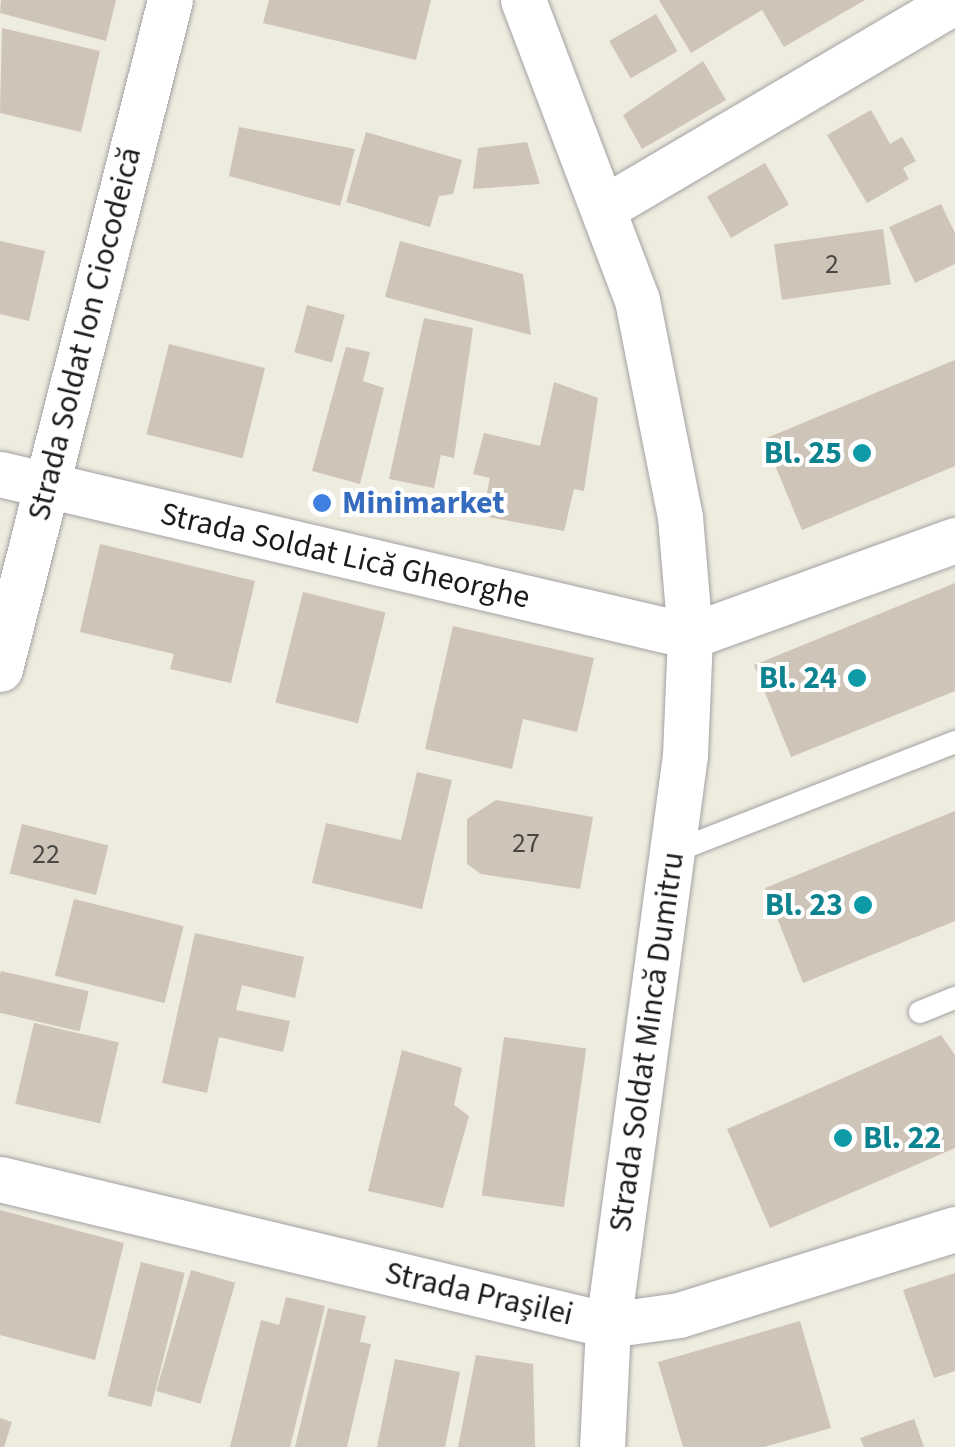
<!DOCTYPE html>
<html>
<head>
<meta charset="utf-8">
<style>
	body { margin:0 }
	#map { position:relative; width:955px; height:1447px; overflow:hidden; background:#eeebdf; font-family:"Source Sans 3",sans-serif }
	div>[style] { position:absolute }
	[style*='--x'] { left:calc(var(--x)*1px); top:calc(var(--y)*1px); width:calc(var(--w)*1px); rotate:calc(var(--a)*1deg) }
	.building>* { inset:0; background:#cec4b8; transform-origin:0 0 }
	.roads { filter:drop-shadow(0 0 2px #a2a2a2) drop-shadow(0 0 2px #a2a2a2) }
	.service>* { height:22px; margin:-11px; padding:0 11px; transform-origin:11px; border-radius:11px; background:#fff }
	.minor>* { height:45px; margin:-22.5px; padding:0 22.5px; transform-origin:22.5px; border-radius:22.5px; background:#fff }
	.dots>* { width:28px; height:28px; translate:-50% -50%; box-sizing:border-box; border:5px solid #fff; border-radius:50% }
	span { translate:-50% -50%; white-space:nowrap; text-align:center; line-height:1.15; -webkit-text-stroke:8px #fff; paint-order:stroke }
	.number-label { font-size:28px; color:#484542 }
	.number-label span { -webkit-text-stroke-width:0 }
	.street-label { font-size:32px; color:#1b1b1b }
	.culture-label { font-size:32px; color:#0d838f; font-weight:700 }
	.right { translate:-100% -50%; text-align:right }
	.left { translate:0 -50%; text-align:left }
	.shop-label { font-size:32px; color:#366cbe; font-weight:700 }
</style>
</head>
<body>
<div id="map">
	<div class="building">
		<i style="clip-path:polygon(1px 0,116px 0,106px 41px,0 13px)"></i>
		<i style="clip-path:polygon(269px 0,431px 0,416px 60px,263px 23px)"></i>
		<i style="clip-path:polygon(659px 0,865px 0,784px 47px,762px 10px,691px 53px)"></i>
		<i style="left:656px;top:14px;width:43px;height:54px;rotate:60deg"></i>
		<i style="clip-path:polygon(2px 28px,100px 51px,81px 132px,0 113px)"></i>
		<i style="clip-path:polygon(703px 61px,726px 100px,642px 149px,623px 115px)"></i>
		<i style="clip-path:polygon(871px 110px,890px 144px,902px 137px,916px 161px,903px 168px,909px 179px,867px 203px,827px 135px)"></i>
		<i style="clip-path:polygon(239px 127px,355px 149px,340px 206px,229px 176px)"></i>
		<i style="clip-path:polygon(366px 132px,462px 160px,453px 194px,439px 196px,430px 227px,346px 202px)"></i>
		<i style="clip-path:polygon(527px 142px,540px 184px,473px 189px,478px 148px)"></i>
		<i style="left:765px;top:163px;width:48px;height:67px;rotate:60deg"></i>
		<i style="clip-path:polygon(941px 204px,955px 233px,955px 264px,915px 283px,889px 227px)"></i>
		<i style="left:883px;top:229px;width:56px;height:110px;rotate:82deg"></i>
		<i style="clip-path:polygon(0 241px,45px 251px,29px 321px,0 314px)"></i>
		<i style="clip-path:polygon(400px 241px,523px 274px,531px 335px,385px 297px)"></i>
		<i style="left:307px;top:305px;width:39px;height:49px;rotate:15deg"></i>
		<i style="clip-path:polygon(424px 318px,473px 328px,454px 458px,441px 455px,434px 488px,389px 479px)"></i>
		<i style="left:169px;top:344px;width:99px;height:93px;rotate:14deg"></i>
		<i style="clip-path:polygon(346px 347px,370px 352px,363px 381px,384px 388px,360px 484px,312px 471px)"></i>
		<i style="clip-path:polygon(955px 360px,955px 466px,802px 530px,764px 439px)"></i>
		<i style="clip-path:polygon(554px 382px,598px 398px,584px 491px,574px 489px,564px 531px,482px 516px,490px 478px,473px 474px,484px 433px,540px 446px)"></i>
		<i style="clip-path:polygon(100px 544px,255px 581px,231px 683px,170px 669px,174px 654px,80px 632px)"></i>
		<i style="clip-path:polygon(955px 583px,955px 691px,791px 757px,754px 665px)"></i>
		<i style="left:303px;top:592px;width:85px;height:114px;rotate:14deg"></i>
		<i style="clip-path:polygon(453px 626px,594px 658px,577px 732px,523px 719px,512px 769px,425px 749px)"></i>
		<i style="clip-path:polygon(417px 772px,452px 780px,422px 909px,312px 883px,326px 823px,401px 840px)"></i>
		<i style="clip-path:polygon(496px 800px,593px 817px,580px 889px,481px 874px,467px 864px,467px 819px)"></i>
		<i style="clip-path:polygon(955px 811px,955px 921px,803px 983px,765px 888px)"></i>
		<i style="left:22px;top:824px;width:89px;height:51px;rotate:14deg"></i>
		<i style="left:74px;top:899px;width:113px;height:79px;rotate:14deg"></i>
		<i style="clip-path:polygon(195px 933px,304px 957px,295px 998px,242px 985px,236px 1010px,290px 1021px,283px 1052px,219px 1037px,207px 1093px,162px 1083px)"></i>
		<i style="left:1px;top:971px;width:90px;height:41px;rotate:13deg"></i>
		<i style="left:34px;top:1023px;width:87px;height:83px;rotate:13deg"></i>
		<i style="clip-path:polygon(941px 1035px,955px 1055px,955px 1148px,770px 1228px,727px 1129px)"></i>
		<i style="left:504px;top:1037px;width:83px;height:160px;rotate:8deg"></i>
		<i style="clip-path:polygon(402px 1050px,462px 1068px,454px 1105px,469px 1116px,443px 1208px,368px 1191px)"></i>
		<i style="clip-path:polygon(0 1210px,124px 1243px,95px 1360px,0 1335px)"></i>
		<i style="left:141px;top:1262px;width:45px;height:138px;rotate:14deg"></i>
		<i style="left:191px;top:1270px;width:46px;height:126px;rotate:16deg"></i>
		<i style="clip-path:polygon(955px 1273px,955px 1371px,934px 1378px,903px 1290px)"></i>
		<i style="clip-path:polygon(286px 1297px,325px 1306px,290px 1447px,230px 1447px,261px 1320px,279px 1325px)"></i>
		<i style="clip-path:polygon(328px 1308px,366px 1316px,360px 1342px,371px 1344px,347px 1447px,295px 1447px)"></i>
		<i style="clip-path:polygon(800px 1321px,831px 1428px,764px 1447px,683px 1447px,658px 1362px)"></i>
		<i style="clip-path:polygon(476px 1355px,533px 1364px,535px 1447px,458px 1447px)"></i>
		<i style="clip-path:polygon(395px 1359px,460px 1372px,445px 1447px,377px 1447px)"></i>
		<i style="clip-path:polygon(0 1418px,12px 1422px,4px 1447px,0 1447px)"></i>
		<i style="clip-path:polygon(914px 1419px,924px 1447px,864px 1447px,860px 1438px)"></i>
	</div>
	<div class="roads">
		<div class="service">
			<i style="--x:673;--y:852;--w:303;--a:-21.3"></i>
			<i style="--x:920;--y:1012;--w:38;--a:-22"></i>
		</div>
		<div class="minor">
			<i style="--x:523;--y:0;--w:321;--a:69.2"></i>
			<i style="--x:637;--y:300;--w:221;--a:78.8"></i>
			<i style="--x:680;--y:517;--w:119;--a:85.2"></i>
			<i style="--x:690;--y:636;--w:119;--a:92.4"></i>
			<i style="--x:685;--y:755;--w:575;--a:97.69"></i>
			<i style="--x:608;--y:1325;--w:122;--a:92.8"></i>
			<i style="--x:604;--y:208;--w:407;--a:-30.5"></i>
			<i style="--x:0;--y:474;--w:709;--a:13.21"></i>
			<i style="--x:690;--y:636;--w:282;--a:-19.9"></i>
			<i style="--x:0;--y:669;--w:690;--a:-75.74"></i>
			<i style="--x:0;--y:1179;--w:625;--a:13.5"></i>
			<i style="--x:608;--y:1325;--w:72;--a:-8"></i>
			<i style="--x:679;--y:1315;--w:289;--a:-17.3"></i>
		</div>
	</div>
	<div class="dots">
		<i style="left:862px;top:453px;background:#0f9aa8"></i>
		<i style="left:322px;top:503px;background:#3f7fe0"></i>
		<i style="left:857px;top:678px;background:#0f9aa8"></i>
		<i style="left:863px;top:905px;background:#0f9aa8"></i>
		<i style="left:843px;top:1138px;background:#0f9aa8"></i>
	</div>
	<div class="number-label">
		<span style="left:832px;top:264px">2</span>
		<span style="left:526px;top:843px">27</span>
		<span style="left:46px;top:854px">22</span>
	</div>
	<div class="street-label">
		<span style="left:85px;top:334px;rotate:-76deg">Strada Soldat Ion Ciocodeică</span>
		<span style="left:345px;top:556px;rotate:13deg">Strada Soldat Lică Gheorghe</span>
		<span style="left:647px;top:1042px;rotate:-82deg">Strada Soldat Mincă Dumitru</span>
		<span style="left:479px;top:1294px;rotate:13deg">Strada Prașilei</span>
	</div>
	<div class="culture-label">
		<span class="right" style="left:842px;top:453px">Bl. 25</span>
		<span class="right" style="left:837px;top:678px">Bl. 24</span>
		<span class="right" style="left:843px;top:905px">Bl. 23</span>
		<span class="left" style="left:863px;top:1138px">Bl. 22</span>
	</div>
	<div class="shop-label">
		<span class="left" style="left:342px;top:503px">Minimarket</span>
	</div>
</div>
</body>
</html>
